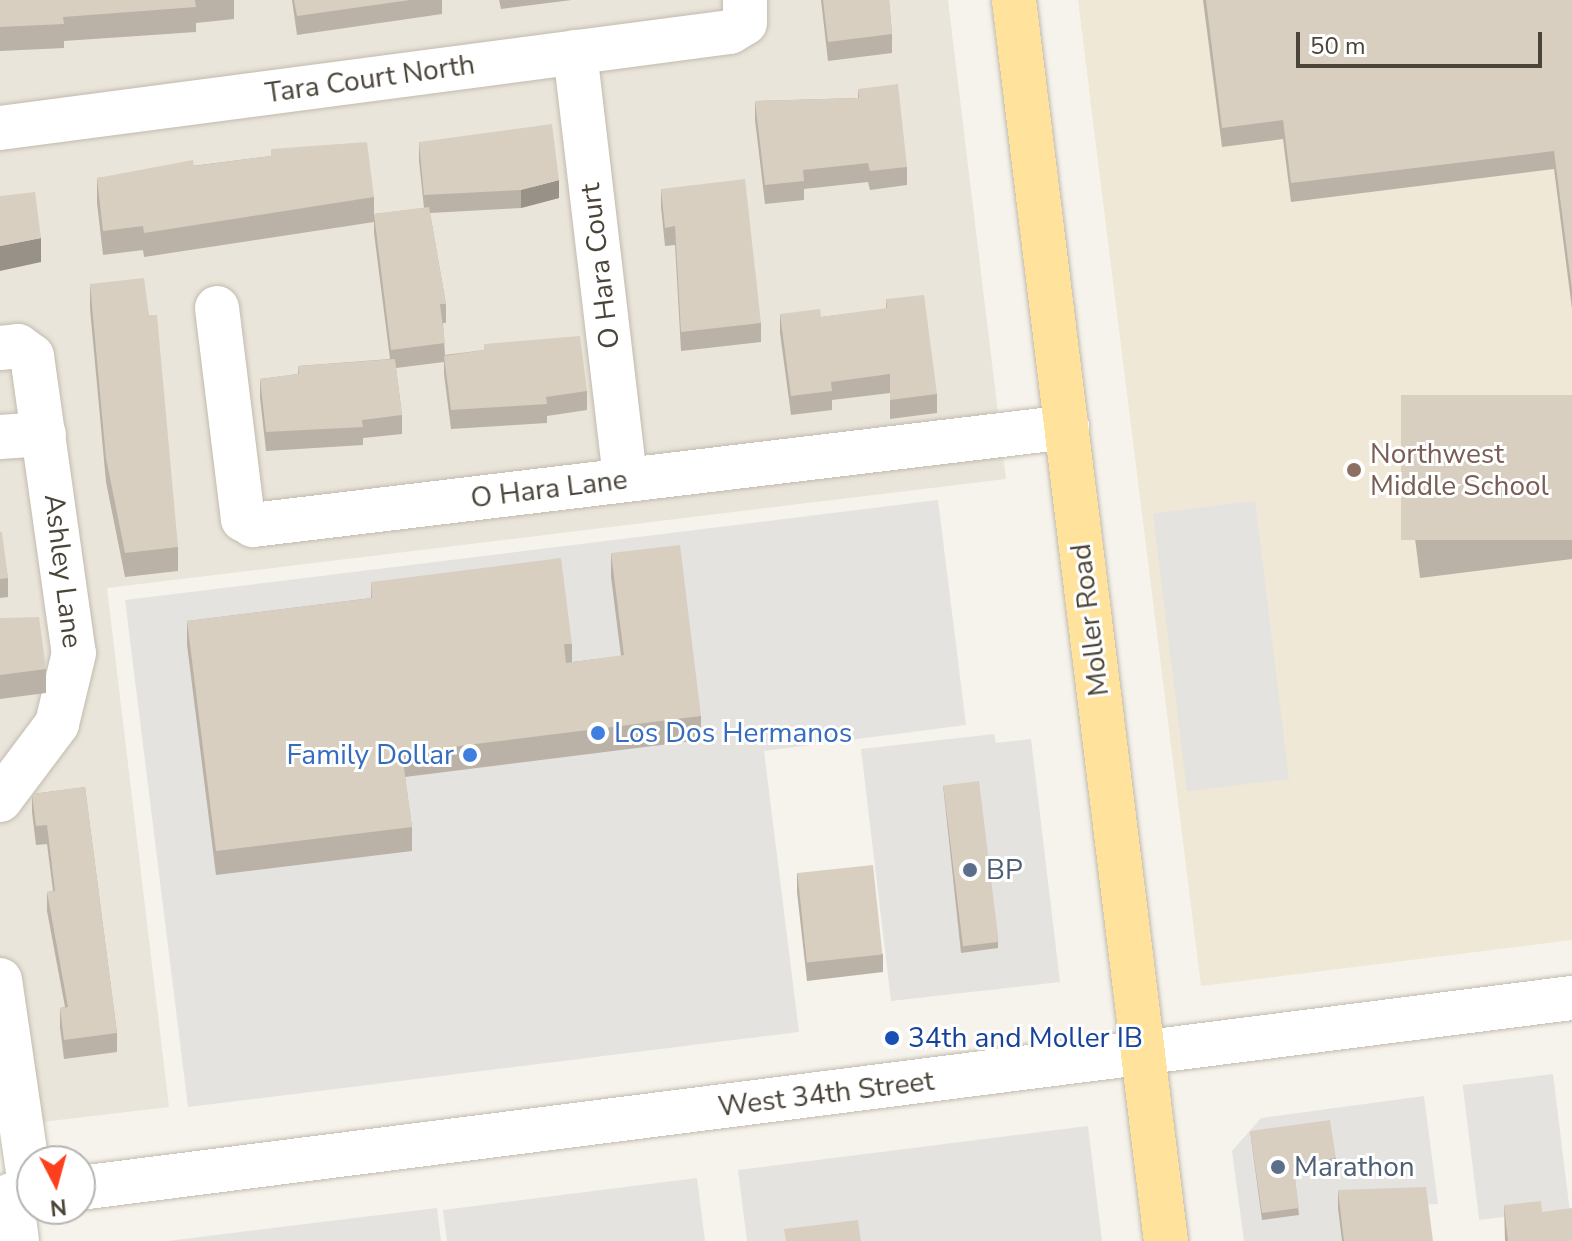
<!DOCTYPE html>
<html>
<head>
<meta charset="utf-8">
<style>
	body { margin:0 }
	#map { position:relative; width:1572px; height:1241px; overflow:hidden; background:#f6f3ec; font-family:"Nunito Sans",sans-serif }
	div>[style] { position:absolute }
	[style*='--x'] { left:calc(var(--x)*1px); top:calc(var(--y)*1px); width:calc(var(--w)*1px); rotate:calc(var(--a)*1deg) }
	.residential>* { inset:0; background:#eae5da }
	.education>* { inset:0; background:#efe8d6 }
	.parking>* { inset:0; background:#e5e3e0; transform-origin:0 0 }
	.roads { filter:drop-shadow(0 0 2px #c2bbae) drop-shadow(0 0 2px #c2bbae) }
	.minor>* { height:44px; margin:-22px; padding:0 22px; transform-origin:22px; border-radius:22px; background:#fff }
	.major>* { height:44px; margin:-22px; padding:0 22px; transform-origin:22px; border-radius:22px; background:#ffe39c }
	.wall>* { inset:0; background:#bab2a6 }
	.shaded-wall>* { inset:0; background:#979187 }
	.building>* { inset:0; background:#d8cfc1; transform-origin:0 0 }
	.dots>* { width:22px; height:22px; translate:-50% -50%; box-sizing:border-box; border:4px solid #fff; border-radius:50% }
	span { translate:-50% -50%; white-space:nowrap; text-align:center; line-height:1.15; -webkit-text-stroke:6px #fff; paint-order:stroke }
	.street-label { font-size:28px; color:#4b4439 }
	.education-label { font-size:28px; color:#785e54 }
	.left { translate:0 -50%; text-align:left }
	.shop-label { font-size:28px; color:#366cbe }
	.right { translate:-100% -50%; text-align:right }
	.service-label { font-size:28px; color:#4e5e75 }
	.transit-label { font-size:28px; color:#164399 }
	.north { position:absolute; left:16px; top:1145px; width:80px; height:80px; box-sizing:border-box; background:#fff; border:2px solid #b7b4b0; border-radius:50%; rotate:174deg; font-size:22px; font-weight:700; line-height:32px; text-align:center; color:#4b4439 }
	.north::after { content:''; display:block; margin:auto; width:28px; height:36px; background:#fc3f1d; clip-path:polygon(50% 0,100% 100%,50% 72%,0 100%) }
	.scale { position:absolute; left:1296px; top:32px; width:246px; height:36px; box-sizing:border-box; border:4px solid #4b4439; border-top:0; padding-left:10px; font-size:24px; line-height:28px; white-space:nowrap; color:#4b4439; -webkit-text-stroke:6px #fff; paint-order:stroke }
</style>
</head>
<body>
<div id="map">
	<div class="residential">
		<i style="clip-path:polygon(0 0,948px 0,1006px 479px,107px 588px,169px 1107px,0 1127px)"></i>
	</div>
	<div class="education">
		<i style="clip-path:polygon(1078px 0,1572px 0,1572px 940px,1201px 986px)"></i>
	</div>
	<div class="parking">
		<i style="clip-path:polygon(938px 500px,966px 725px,764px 751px,799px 1032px,188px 1107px,125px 600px)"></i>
		<i style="left:1255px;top:501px;width:280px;height:103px;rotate:83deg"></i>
		<i style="clip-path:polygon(994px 734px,996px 743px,1031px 739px,1060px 982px,891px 1001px,861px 749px)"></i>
		<i style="left:1553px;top:1074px;width:136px;height:91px;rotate:83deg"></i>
		<i style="clip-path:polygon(1424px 1096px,1438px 1204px,1338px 1209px,1342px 1241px,1244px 1241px,1232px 1151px,1261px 1118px)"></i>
		<i style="clip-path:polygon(1088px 1126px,1102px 1241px,747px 1241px,738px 1170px)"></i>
		<i style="clip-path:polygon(697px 1178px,705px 1241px,447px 1241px,443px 1210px)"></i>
		<i style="clip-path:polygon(437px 1208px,441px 1241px,168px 1241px,216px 1235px)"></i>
	</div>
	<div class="roads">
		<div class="minor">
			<i style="--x:575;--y:52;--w:430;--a:83.3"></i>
			<i style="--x:0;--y:128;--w:736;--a:-7.49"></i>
			<i style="--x:730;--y:32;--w:17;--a:-31"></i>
			<i style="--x:745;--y:23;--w:23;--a:-90"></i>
			<i style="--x:217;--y:308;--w:213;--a:83"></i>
			<i style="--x:243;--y:519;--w:12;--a:31"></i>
			<i style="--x:253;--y:525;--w:820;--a:-6.86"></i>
			<i style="--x:0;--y:348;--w:18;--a:-6"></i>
			<i style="--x:18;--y:346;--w:17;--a:36"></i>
			<i style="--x:32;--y:356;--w:300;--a:82"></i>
			<i style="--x:74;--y:653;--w:73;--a:103.5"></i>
			<i style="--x:57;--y:724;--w:95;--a:126.9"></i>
			<i style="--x:0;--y:437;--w:44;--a:-3.9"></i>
			<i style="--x:0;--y:980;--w:215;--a:81.7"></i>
			<i style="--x:80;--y:1188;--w:1504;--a:-7.26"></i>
			<i style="--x:11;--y:1195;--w:46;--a:82.6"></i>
		</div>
		<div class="major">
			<i style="--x:1014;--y:0;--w:1250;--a:83.02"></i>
		</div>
	</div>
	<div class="wall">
		<i style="clip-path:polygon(0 0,234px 0,234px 19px,196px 23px,196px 32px,64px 41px,64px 48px,0 51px)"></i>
		<i style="clip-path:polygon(292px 0,442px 0,442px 14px,297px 35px)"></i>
		<i style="clip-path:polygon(499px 0,572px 0,501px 9px)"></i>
		<i style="clip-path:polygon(821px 0,889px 0,892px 34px,892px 53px,828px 61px)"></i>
		<i style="clip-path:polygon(1203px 0,1572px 0,1572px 309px,1554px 169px,1291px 202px,1283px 139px,1222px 147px)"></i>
		<i style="clip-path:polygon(858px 89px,907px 167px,907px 185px,870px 190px,868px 182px,804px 189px,804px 200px,765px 204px,755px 120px,755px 101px,858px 98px)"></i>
		<i style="clip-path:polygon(419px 142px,559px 198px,521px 208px,430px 213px,446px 304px,446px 323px,443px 323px,445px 355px,484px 350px,484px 344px,587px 391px,587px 410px,547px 416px,547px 423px,451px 429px,444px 374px,444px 362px,396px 368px,402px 415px,402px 434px,363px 438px,363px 445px,266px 451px,260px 398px,260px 379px,298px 374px,298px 366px,390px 359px,374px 233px,374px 222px,144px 257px,143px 250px,103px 255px,97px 203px,97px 178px,271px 156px,271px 149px,374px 197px,374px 214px,424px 208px,419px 161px)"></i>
		<i style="clip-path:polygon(661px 189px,761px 323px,761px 342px,681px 351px,675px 245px,665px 246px,661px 207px)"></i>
		<i style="clip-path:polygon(90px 284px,178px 547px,178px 571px,125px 577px,106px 482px,90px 309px)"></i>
		<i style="clip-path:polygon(886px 299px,937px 394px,937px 413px,890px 419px,890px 393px,832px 400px,832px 410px,791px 415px,780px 333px,780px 314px,821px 317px,886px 309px)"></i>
		<i style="clip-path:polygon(1572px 395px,1572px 559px,1420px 578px,1402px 435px,1402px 417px)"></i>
		<i style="clip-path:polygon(0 532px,8px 578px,8px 597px,0 598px)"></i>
		<i style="clip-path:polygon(611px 553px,701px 716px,701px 740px,405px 777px,412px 827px,412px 851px,216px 875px,187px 645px,187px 621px,371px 598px,371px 582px,572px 644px,572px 662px,621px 656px,611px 577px)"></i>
		<i style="clip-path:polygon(0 618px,46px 669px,46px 693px,0 699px)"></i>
		<i style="clip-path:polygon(943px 785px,998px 942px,998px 948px,961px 953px)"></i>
		<i style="clip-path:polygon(85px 787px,117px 1033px,117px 1052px,64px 1059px,60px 1027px,60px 1008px,65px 1007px,47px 911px,47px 892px,53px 891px,47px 844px,36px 845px,32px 812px,32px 794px)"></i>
		<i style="clip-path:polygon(797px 873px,883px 954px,883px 972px,807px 981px,797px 892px)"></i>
		<i style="clip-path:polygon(1250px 1131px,1336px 1158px,1336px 1164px,1294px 1170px,1299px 1215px,1262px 1220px)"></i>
		<i style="clip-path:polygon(1338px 1190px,1433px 1241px,1342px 1241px,1338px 1209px)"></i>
		<i style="clip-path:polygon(1504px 1205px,1542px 1212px,1572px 1241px,1505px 1241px)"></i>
	</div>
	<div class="shaded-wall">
		<i style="clip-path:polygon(559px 180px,559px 198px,521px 208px,521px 190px)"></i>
		<i style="clip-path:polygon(41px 238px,41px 262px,0 271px,0 246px)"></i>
	</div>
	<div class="building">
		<i style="clip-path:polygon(0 0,195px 0,196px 7px,63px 17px,64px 24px,0 27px)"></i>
		<i style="clip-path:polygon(294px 0,410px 0,297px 16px)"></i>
		<i style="clip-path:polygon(823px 0,889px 0,892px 34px,828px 42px)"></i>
		<i style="clip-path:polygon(1206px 0,1572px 0,1572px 290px,1554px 151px,1291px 183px,1283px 120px,1222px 128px)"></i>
		<i style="clip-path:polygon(898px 84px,907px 167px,870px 171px,868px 163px,803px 170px,804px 181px,765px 185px,755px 101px,859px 98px,858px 89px)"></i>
		<i style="clip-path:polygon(552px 124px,559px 180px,521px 190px,424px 195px,419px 142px)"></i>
		<i style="clip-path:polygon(367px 142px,374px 197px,144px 233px,143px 226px,103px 231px,97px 178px,193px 160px,194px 166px,271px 156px,271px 149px)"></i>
		<i style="clip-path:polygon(745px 179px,761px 323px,681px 332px,675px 226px,665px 228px,661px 189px)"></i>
		<i style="clip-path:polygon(35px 192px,41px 238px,0 246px,0 196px)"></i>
		<i style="clip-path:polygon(429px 207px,446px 304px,440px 304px,445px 343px,391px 350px,374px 214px)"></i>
		<i style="clip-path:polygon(144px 278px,149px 315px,157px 315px,178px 547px,125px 553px,106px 458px,90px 284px)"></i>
		<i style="clip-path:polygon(924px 295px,937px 394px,890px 400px,890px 374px,831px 382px,832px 391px,791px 396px,780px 314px,820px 309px,821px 317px,887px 308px,886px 299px)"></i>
		<i style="clip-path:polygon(580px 336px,587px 391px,546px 397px,547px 404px,451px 410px,444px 356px,484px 350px,484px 344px)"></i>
		<i style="clip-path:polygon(395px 359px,402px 415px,362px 420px,363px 427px,266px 432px,260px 379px,299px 374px,298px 366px)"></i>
		<i style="left:1572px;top:395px;width:145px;height:171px;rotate:90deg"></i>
		<i style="clip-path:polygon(0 532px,2px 532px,8px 578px,0 579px)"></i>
		<i style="clip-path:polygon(680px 545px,701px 716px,402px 753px,412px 827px,216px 851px,187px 621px,372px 598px,371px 582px,561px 558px,572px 644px,564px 644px,566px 663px,624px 655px,611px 553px)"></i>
		<i style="clip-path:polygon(39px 617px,46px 669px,0 675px,0 618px)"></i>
		<i style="left:979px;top:781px;width:162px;height:36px;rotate:83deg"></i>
		<i style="clip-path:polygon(85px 787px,117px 1033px,64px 1040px,60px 1008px,68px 1007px,47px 892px,55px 891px,47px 825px,36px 826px,32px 794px)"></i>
		<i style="left:873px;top:865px;width:90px;height:76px;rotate:84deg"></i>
		<i style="clip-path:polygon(1330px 1120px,1336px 1158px,1293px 1164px,1299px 1208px,1262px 1213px,1250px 1131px)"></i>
		<i style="clip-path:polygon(1426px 1187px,1433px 1241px,1344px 1241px,1338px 1190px)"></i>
		<i style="clip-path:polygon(1541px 1201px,1542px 1212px,1572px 1208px,1572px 1241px,1508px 1241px,1504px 1205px)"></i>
		<i style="clip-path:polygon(858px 1220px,861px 1241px,786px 1241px,784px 1229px)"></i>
	</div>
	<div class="dots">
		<i style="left:1354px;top:470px;background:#8d6e63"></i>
		<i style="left:598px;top:733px;background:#3f7fe0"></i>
		<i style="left:470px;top:755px;background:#3f7fe0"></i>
		<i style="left:970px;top:870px;background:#5c6f8a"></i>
		<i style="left:892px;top:1038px;background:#1a4fb4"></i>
		<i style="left:1278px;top:1167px;background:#5c6f8a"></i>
	</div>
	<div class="street-label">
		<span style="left:370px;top:79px;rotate:-8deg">Tara Court North</span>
		<span style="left:600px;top:266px;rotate:-97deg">O Hara Court</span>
		<span style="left:549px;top:489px;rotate:-7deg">O Hara Lane</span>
		<span style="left:63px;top:571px;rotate:83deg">Ashley Lane</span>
		<span style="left:1090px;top:620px;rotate:-97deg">Moller Road</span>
		<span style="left:826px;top:1094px;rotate:-7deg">West 34th Street</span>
	</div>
	<div class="education-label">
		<span class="left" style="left:1370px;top:470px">Northwest<br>Middle School</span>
	</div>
	<div class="shop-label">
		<span class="left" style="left:614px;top:733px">Los Dos Hermanos</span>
		<span class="right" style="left:454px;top:755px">Family Dollar</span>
	</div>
	<div class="service-label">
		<span class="left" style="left:986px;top:870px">BP</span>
		<span class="left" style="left:1294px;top:1167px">Marathon</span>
	</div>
	<div class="transit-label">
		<span class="left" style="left:908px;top:1038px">34th and Moller IB</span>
	</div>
	<div class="north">N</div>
	<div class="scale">50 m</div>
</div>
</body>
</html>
